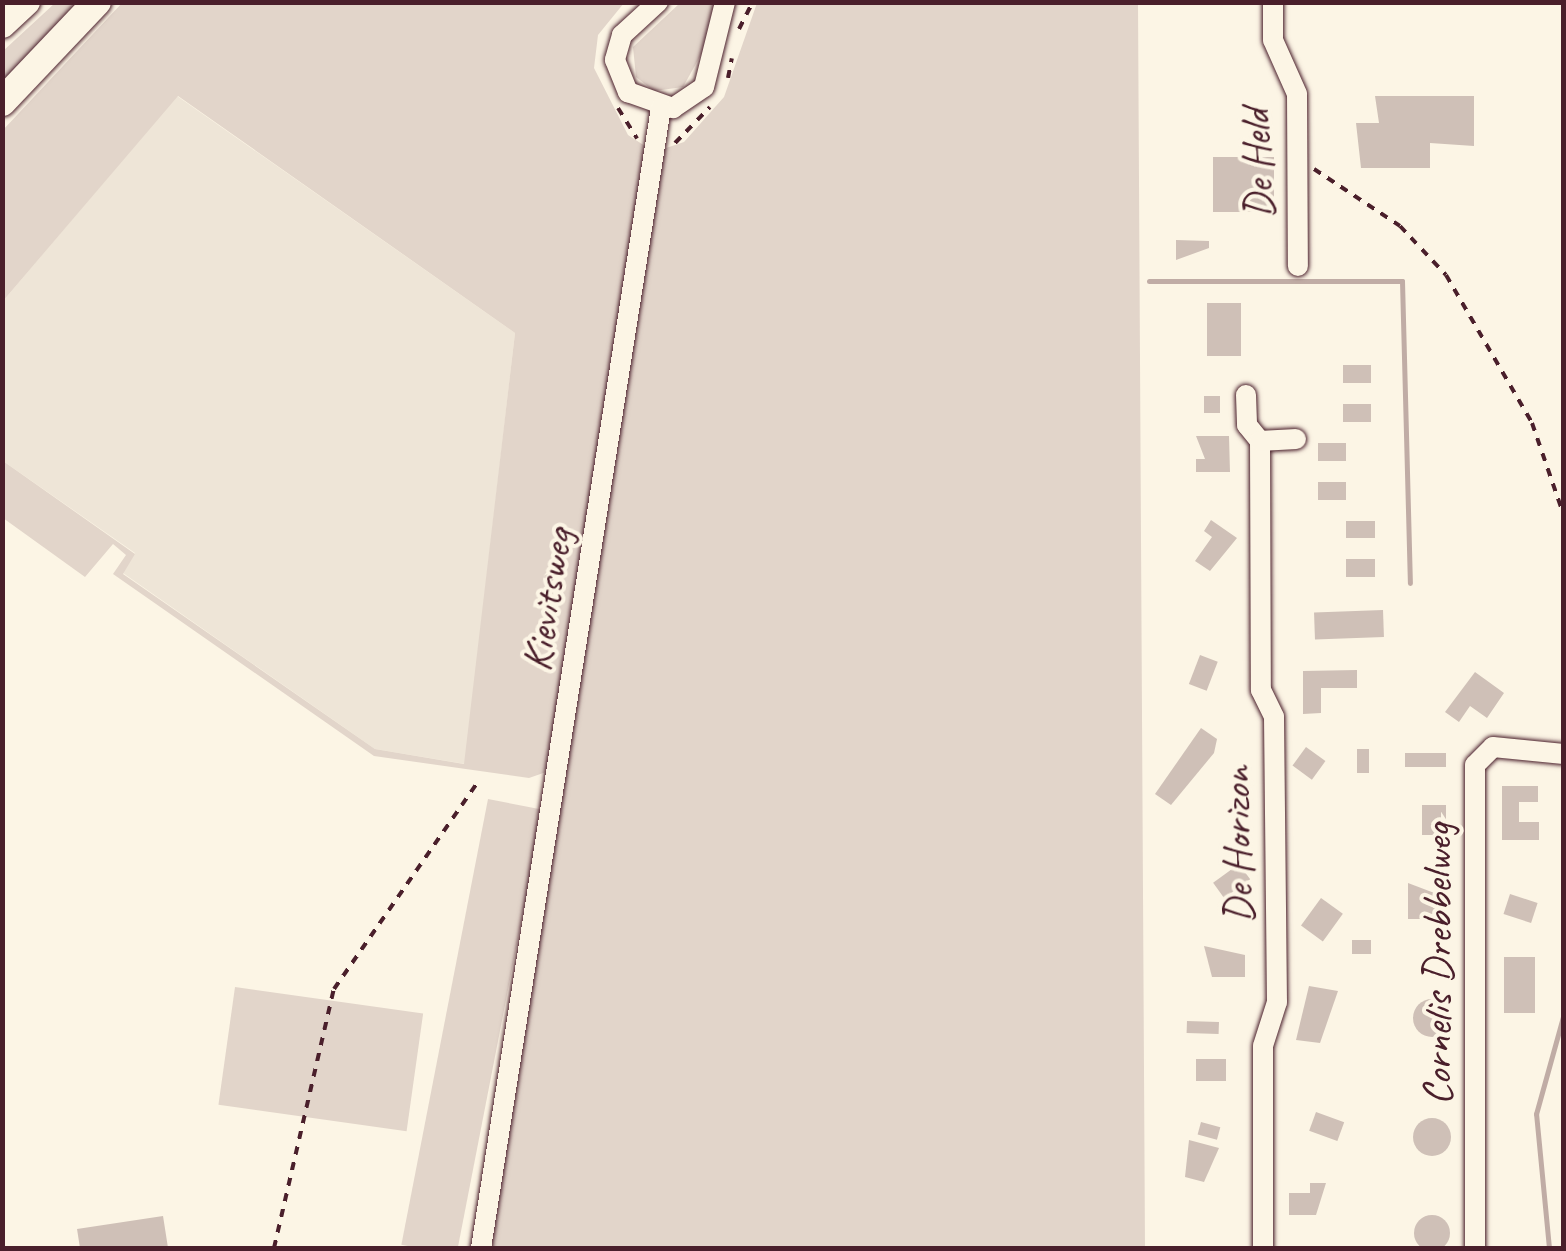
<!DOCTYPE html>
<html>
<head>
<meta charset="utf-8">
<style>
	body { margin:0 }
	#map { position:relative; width:1566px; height:1251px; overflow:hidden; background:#fcf5e5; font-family:Caveat,sans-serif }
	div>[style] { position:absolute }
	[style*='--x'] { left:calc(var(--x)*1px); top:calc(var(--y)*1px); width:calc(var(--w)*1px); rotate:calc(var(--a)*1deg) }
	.built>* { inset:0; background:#eee5d7 }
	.green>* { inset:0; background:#e2d5ca; transform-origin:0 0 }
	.stream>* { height:5px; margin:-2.5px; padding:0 2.5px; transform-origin:2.5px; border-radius:2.5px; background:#c0aca5 }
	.building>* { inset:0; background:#cfc0b7; transform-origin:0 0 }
	.round { border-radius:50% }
	.path>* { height:4px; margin-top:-2px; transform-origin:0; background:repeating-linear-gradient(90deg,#4a1f2b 0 8px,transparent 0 16px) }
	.roads { filter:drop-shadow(0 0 2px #4a1f2b) drop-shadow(0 0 2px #4a1f2b) }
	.minor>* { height:20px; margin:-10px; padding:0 10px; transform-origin:10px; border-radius:10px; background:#fcf5e5 }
	.highway>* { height:28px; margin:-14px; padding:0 14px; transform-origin:14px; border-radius:14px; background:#fcf5e5 }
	span { translate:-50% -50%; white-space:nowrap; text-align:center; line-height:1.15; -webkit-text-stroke:8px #fcf5e5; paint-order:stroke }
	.street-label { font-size:42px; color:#4a1f2b }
	.frame { position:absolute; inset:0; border:5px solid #4a1f2b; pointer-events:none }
</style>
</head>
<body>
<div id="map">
	<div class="built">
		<i style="clip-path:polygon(177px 96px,515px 333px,465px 764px,375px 749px,123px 573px,135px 553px,3px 461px,3px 301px)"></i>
	</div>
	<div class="green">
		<i style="clip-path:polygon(55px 3px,78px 3px,3px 86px,3px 51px)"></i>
		<i style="clip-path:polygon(122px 3px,624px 3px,598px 35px,594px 68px,628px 135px,645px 146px,549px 771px,529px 778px,374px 756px,113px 574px,126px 555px,113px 544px,85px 577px,3px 518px,3px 461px,135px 554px,123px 574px,375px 749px,464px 764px,515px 333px,178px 96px,3px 301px,3px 130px)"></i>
		<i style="clip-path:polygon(680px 3px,716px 3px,708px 42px,683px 87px,654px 91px,636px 77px,633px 47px)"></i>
		<i style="clip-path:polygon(757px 3px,1138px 3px,1145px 1248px,491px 1248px,663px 149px,684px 142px,724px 97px)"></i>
		<i style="left:488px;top:799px;width:56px;height:454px;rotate:11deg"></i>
		<i style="left:235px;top:987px;width:190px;height:119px;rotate:8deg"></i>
	</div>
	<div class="stream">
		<i style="--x:1149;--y:281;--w:253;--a:0"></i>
		<i style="--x:1402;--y:281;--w:302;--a:88.5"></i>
		<i style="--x:1549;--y:1248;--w:135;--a:-95.5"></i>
		<i style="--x:1536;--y:1114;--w:105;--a:-74.5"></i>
	</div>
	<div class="building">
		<i style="clip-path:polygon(1375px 96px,1474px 96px,1474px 146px,1430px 143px,1430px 168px,1361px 168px,1356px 123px,1379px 123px)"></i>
		<i style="left:1213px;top:157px;width:61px;height:55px"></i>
		<i style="clip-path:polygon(1176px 240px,1209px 241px,1209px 248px,1176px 260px)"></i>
		<i style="left:1241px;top:303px;width:53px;height:34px;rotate:90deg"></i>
		<i style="left:1343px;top:365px;width:28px;height:18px"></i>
		<i style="left:1204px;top:396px;width:16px;height:17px"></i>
		<i style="left:1343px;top:404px;width:28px;height:18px"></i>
		<i style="clip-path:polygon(1196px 436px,1229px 436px,1230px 472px,1196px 472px,1196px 459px,1205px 459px)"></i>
		<i style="left:1318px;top:443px;width:28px;height:18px"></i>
		<i style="left:1318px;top:482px;width:28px;height:18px"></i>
		<i style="clip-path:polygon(1211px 520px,1237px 538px,1210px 571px,1195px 561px,1212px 537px,1204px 531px)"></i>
		<i style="left:1346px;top:521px;width:29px;height:17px"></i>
		<i style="left:1346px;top:559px;width:29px;height:18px"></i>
		<i style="left:1383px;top:610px;width:27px;height:69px;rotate:88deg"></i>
		<i style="left:1200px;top:655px;width:19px;height:31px;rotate:21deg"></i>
		<i style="clip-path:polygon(1357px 670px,1357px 688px,1321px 688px,1321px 713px,1303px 714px,1303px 671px)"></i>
		<i style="clip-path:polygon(1475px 672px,1504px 693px,1487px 718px,1470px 706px,1459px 722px,1445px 712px)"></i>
		<i style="clip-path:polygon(1201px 728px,1217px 739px,1214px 753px,1171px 805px,1155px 794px)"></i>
		<i style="left:1306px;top:747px;width:24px;height:23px;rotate:36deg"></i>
		<i style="left:1357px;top:749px;width:12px;height:24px"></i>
		<i style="left:1446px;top:753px;width:14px;height:41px;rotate:90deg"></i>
		<i style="clip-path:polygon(1502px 786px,1538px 786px,1538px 802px,1519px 802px,1519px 822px,1539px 822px,1539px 840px,1502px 840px)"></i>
		<i style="left:1422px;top:805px;width:24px;height:30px"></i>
		<i style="left:1239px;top:864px;width:19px;height:32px;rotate:54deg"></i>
		<i style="clip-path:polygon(1408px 883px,1437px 894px,1437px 919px,1408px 919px)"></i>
		<i style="left:1510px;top:894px;width:29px;height:21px;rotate:18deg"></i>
		<i style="left:1321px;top:898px;width:27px;height:34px;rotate:36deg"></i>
		<i style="left:1352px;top:940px;width:19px;height:14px"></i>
		<i style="clip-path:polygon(1204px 946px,1245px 955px,1245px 977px,1212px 977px)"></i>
		<i style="left:1504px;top:957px;width:31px;height:56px"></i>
		<i style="clip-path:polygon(1309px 986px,1338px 991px,1320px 1043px,1296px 1040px)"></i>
		<i class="round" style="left:1413px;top:999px;width:38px;height:38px"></i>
		<i style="left:1187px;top:1021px;width:32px;height:12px;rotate:2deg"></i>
		<i style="left:1196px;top:1059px;width:30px;height:22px"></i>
		<i style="left:1316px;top:1112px;width:30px;height:20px;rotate:20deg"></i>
		<i class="round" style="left:1413px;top:1118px;width:38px;height:38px"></i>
		<i style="left:1201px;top:1122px;width:20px;height:13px;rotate:15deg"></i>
		<i style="clip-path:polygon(1189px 1140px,1219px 1148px,1204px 1182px,1185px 1177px)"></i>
		<i style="clip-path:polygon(1310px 1183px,1326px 1183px,1316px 1215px,1289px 1215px,1289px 1193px,1310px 1193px)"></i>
		<i class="round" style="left:1414px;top:1215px;width:36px;height:36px"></i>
		<i style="clip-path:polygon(163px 1216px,168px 1248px,80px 1248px,77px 1229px)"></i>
	</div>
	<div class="path">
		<i style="--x:739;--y:29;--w:30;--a:-63"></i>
		<i style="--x:728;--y:78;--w:20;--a:-79"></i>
		<i style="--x:618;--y:108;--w:36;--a:58"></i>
		<i style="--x:675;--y:143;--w:50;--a:-45.8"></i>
		<i style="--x:1314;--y:169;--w:103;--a:33.5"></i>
		<i style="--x:1400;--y:226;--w:67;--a:46.8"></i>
		<i style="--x:1446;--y:275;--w:171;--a:59.8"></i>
		<i style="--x:1532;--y:423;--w:98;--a:71"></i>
		<i style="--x:274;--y:1248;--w:266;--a:-77"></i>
		<i style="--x:334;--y:989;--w:254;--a:-55.2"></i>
	</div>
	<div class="roads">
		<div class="minor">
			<i style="--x:658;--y:2;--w:49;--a:137.5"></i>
			<i style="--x:622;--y:35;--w:26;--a:106"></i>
			<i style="--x:615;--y:60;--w:35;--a:68"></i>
			<i style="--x:628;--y:92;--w:48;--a:19.6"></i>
			<i style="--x:673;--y:108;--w:37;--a:-34"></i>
			<i style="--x:704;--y:87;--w:88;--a:-76.1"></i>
			<i style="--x:1273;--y:2;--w:38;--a:90"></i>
			<i style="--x:1273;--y:40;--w:59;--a:66"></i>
			<i style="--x:1297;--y:94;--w:172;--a:89.7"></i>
			<i style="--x:1246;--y:395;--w:30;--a:88"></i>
			<i style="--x:1247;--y:425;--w:21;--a:51"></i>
			<i style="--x:1260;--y:441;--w:249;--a:89.8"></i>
			<i style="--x:1261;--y:690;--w:30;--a:64"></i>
			<i style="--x:1274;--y:717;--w:285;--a:89.4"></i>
			<i style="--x:1277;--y:1002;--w:46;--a:107.7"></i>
			<i style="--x:1263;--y:1046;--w:202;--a:90"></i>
			<i style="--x:1260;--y:441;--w:36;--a:-3"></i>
			<i style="--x:481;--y:1248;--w:1154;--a:-81.03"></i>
			<i style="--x:1475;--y:1248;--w:483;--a:-90"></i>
			<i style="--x:1475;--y:765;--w:25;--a:-45"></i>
			<i style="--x:1493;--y:747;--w:71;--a:5.6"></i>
		</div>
		<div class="highway">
			<i style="--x:2;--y:24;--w:33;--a:-43"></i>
			<i style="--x:2;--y:102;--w:138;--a:-46.5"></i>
		</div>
	</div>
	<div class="street-label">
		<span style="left:1258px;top:164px;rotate:-92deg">De Held</span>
		<span style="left:548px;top:600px;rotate:-81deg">Kievitsweg</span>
		<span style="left:1238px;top:845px;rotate:-91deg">De Horizon</span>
		<span style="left:1438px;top:964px;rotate:-90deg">Cornelis Drebbelweg</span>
	</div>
	<div class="frame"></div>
</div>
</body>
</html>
